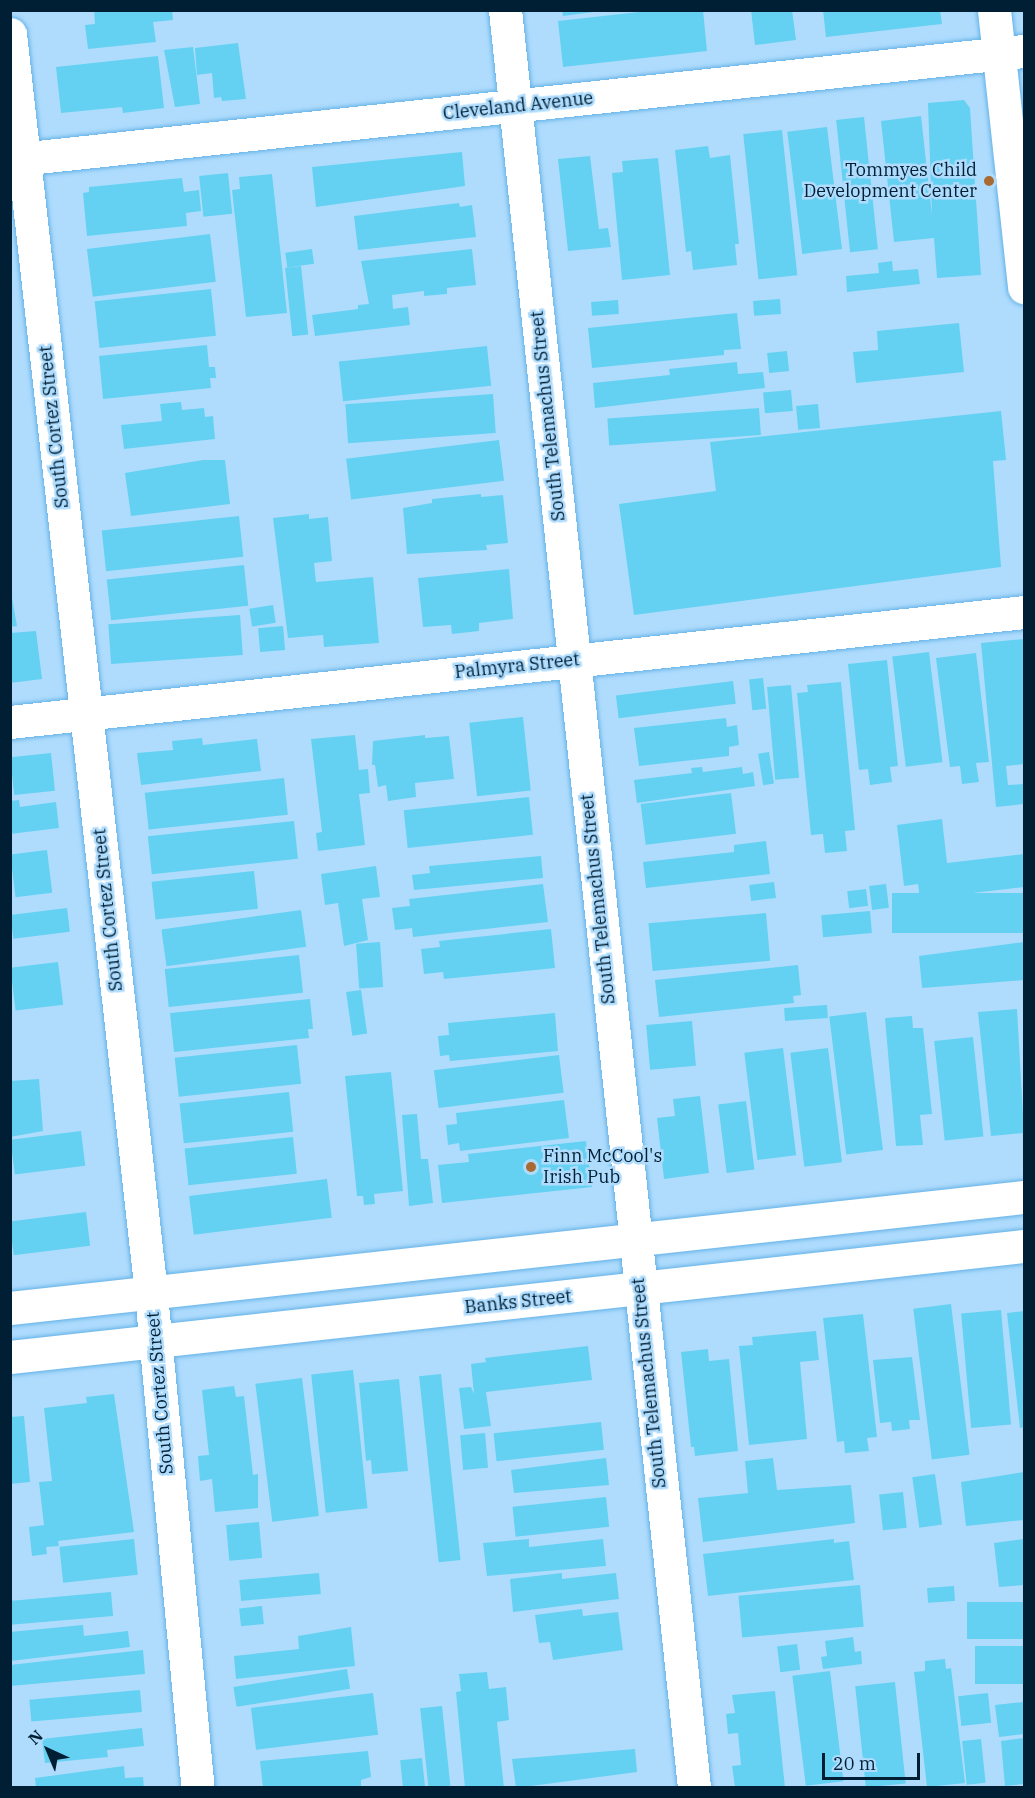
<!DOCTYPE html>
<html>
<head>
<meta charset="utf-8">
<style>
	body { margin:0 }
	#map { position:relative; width:1035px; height:1798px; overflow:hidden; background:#afdcfd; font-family:"IBM Plex Serif",serif }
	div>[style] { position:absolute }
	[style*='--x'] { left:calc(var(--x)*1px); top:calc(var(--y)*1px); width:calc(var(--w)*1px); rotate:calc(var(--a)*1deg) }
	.building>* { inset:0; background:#64d1f2; transform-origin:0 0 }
	.roads { filter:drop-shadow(0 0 2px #64b2e7) drop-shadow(0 0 2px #64b2e7) }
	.minor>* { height:33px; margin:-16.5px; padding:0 16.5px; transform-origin:16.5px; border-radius:16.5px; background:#fff }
	.dots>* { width:16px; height:16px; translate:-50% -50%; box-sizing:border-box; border:3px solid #afdcfd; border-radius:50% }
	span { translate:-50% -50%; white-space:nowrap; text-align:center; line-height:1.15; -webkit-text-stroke:5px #afdcfd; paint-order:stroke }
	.street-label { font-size:18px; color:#001f34 }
	.poi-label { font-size:18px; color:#001f34 }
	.right { translate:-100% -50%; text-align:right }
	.left { translate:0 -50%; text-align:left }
	.frame { position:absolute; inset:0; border:12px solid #001f34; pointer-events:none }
	.north { position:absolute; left:18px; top:1720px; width:60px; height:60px; -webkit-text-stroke:4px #afdcfd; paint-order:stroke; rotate:316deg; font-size:16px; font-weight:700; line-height:24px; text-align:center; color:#001f34 }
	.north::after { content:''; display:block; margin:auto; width:21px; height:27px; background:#001f34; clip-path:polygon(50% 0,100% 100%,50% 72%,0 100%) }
	.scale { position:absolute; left:822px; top:1753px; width:98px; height:27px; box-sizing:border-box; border:3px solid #001f34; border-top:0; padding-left:8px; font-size:18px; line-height:21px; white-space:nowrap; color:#001f34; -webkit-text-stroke:4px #afdcfd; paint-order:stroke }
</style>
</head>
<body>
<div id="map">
	<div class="building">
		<i style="clip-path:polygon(94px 10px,172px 10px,173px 20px,153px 22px,156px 42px,88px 49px,85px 25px,95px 24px)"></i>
		<i style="clip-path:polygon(562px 10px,594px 10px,594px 12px,563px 16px)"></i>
		<i style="clip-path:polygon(657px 10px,703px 10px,707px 51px,563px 67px,558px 21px)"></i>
		<i style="clip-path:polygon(751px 10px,792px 10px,796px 40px,755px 45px)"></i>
		<i style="clip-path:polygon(823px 10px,940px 10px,942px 24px,826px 37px)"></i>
		<i style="clip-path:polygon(238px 43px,246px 99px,222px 101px,221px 97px,214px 98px,212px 73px,197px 75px,195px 48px)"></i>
		<i style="clip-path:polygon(193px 47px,200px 104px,175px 107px,164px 50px)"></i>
		<i style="clip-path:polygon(158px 56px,164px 108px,123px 113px,122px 107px,61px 113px,56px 67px)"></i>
		<i style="clip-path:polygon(964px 100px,970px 108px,981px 275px,937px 278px,934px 238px,894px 242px,881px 121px,921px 116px,932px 215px,928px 103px)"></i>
		<i style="left:864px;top:117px;width:133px;height:28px;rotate:84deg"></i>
		<i style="left:827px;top:127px;width:123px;height:40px;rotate:83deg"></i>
		<i style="left:782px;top:130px;width:146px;height:39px;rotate:84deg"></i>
		<i style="clip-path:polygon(708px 146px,710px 158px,730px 155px,739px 244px,735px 244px,737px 265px,693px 270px,691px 251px,686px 252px,675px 150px)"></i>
		<i style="clip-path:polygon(462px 152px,465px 186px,316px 207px,312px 167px)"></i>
		<i style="clip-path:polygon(590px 156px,599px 229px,608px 228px,611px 247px,568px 251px,558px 159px)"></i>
		<i style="clip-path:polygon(658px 158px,670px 275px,622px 280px,612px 173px,623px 172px,622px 161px)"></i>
		<i style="left:228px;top:173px;width:41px;height:29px;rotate:84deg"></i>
		<i style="clip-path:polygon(272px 174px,287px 313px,246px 317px,232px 190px,240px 189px,239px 177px)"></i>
		<i style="clip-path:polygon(182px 178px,184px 192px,199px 190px,201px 211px,186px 213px,187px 226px,87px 236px,83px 193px,89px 192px,89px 187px)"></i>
		<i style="clip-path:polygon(459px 203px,460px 207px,472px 205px,476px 237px,358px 250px,354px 216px)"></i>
		<i style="left:210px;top:234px;width:48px;height:124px;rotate:83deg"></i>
		<i style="left:312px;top:249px;width:15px;height:27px;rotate:82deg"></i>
		<i style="clip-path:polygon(472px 249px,476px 285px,447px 288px,447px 294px,424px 296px,424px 291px,392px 295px,393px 309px,408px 307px,410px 325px,315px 336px,312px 315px,358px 309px,358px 305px,369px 304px,361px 261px)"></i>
		<i style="clip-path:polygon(892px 261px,893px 271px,918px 269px,920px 284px,847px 292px,846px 276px,879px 273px,878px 263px)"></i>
		<i style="left:301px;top:266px;width:69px;height:16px;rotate:84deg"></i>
		<i style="left:211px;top:289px;width:47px;height:117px;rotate:84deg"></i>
		<i style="left:780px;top:299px;width:15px;height:27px;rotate:86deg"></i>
		<i style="left:618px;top:300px;width:14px;height:27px;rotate:86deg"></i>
		<i style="clip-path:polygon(737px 313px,741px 349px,724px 350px,724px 355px,592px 368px,588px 328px)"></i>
		<i style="clip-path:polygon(959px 323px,964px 372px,856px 383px,853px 352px,878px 350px,877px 331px)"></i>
		<i style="clip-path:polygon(207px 345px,209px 367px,215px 367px,216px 378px,210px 378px,211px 388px,103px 399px,99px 356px)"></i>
		<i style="left:487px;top:346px;width:40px;height:149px;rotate:84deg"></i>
		<i style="left:787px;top:351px;width:20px;height:20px;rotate:84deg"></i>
		<i style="clip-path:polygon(737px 362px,738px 374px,763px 372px,765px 388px,595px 408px,593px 383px,670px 375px,669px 369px)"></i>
		<i style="left:791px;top:390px;width:21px;height:28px;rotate:85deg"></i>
		<i style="left:493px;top:394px;width:39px;height:148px;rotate:86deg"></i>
		<i style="clip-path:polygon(181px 402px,182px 410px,204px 408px,205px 417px,213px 416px,215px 439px,124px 449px,121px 425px,162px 421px,160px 404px)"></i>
		<i style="left:818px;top:404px;width:24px;height:22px;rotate:85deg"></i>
		<i style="left:759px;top:408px;width:27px;height:152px;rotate:86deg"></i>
		<i style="clip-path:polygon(1001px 411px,1006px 460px,993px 461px,1001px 567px,634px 615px,619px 504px,716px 491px,710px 442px)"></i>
		<i style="left:499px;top:440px;width:41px;height:154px;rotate:83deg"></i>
		<i style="clip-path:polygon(203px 460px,225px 460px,230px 504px,131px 516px,125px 473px)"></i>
		<i style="clip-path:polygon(481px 494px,481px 497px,503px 495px,508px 543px,486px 545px,487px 550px,407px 554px,403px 508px,432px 503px,432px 499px)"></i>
		<i style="clip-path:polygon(309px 514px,309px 519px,328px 517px,332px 561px,314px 563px,316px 582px,373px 577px,379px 643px,324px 647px,323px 635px,288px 638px,273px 518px)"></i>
		<i style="left:239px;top:516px;width:41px;height:138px;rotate:84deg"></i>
		<i style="left:244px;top:565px;width:41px;height:138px;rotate:84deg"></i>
		<i style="clip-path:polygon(509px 569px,513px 619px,479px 623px,479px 631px,452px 634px,451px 625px,423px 627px,418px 578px)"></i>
		<i style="clip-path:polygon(10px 587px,17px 626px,10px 627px)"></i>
		<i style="left:273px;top:605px;width:18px;height:24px;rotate:81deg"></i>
		<i style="left:240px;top:615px;width:40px;height:132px;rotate:86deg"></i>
		<i style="left:283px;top:626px;width:24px;height:25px;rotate:85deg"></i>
		<i style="clip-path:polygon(36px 631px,42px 679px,10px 683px,10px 633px)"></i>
		<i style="clip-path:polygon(1024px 639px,1024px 764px,1006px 766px,1008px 785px,1024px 784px,1024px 804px,996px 807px,981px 643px)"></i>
		<i style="left:929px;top:652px;width:111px;height:37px;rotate:83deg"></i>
		<i style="clip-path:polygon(976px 653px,989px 762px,976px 763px,979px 782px,962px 784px,960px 766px,950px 767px,936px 658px)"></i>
		<i style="clip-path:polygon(887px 660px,898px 766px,890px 767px,892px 782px,870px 785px,868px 769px,859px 770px,848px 664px)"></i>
		<i style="left:763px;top:678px;width:31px;height:14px;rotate:84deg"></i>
		<i style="left:733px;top:681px;width:23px;height:118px;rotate:83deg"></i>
		<i style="clip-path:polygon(841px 682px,855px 830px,845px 831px,847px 851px,825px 853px,823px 834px,811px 835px,797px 693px,808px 692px,807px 685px)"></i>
		<i style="left:791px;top:685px;width:93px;height:24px;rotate:85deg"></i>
		<i style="left:523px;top:717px;width:74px;height:54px;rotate:84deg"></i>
		<i style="clip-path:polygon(726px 718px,727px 727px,737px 725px,739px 745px,729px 747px,729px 756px,639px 766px,634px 728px)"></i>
		<i style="clip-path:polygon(355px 735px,359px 770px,368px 769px,370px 793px,359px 794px,365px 845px,318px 851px,316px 833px,322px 832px,311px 739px)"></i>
		<i style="clip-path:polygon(425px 735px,425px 738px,449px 736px,454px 779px,415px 783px,416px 797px,388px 801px,386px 785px,378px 787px,375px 765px,372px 765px,373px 741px)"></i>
		<i style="clip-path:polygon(202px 738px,203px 745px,257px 739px,261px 771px,141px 785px,137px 753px,173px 750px,172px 741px)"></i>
		<i style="left:769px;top:752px;width:32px;height:11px;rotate:81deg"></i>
		<i style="left:51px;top:753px;width:38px;height:41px;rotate:84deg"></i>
		<i style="clip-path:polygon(702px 767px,703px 772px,742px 767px,743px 774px,753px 772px,755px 786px,637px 803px,634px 780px,692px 773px,691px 768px)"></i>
		<i style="left:284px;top:778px;width:37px;height:140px;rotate:84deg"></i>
		<i style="left:731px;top:793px;width:41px;height:91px;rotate:83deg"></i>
		<i style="left:529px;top:797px;width:38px;height:126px;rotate:84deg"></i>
		<i style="clip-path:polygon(19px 800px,20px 807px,56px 802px,59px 828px,10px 834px,10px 801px)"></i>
		<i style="clip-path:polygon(942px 819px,947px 863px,1024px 854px,1024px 887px,920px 899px,918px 884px,904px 886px,897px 825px)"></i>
		<i style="left:294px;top:821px;width:38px;height:147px;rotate:84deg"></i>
		<i style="clip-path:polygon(766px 841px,770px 874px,646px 888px,643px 862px,734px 852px,734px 845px)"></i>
		<i style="left:47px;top:850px;width:43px;height:37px;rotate:83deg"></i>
		<i style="clip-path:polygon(541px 856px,543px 878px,414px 890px,412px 875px,430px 873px,429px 866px)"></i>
		<i style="clip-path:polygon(376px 866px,380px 897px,362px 899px,368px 940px,344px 946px,338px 903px,325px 905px,321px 874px)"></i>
		<i style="left:254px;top:871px;width:38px;height:103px;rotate:84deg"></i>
		<i style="left:774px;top:882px;width:16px;height:25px;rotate:83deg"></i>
		<i style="clip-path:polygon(543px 884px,548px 922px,413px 937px,412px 928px,395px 930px,392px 908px,410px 906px,409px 899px)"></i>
		<i style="left:886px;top:884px;width:24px;height:17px;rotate:83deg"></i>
		<i style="left:866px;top:889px;width:17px;height:19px;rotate:83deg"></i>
		<i style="left:1024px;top:893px;width:40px;height:132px;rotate:90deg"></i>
		<i style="left:67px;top:908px;width:24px;height:57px;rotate:83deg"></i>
		<i style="left:301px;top:910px;width:37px;height:141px;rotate:82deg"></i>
		<i style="left:870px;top:911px;width:22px;height:49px;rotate:85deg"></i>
		<i style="left:766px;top:913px;width:48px;height:118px;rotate:85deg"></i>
		<i style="clip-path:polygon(551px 929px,555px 968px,444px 979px,443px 972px,424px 974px,421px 949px,440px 947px,439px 941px)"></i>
		<i style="left:380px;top:942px;width:45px;height:24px;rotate:86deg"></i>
		<i style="clip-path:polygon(1024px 942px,1024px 980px,922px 988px,919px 956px)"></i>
		<i style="left:299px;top:955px;width:38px;height:135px;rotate:84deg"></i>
		<i style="left:58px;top:962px;width:43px;height:48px;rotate:83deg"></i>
		<i style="clip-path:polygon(798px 965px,801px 995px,793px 996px,794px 1003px,659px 1017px,655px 980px)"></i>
		<i style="left:361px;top:990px;width:44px;height:15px;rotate:82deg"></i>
		<i style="clip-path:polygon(310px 999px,313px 1029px,308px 1029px,309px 1038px,174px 1052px,170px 1013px)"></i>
		<i style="left:827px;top:1005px;width:13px;height:43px;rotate:86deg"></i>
		<i style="clip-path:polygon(1017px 1009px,1024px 1133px,991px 1136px,978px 1012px)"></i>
		<i style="left:866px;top:1012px;width:139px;height:37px;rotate:83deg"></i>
		<i style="clip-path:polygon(555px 1013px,558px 1051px,450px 1061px,449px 1055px,440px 1056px,438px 1036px,449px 1035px,448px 1023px)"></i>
		<i style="clip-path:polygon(912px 1016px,913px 1028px,923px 1028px,932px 1114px,920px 1115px,923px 1145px,896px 1146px,885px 1018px)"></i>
		<i style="left:692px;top:1021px;width:45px;height:46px;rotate:85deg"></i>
		<i style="left:973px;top:1037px;width:100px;height:39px;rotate:84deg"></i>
		<i style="left:297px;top:1045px;width:39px;height:123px;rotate:84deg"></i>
		<i style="left:783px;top:1048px;width:108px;height:39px;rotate:83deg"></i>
		<i style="left:828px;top:1048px;width:115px;height:38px;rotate:83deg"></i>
		<i style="left:559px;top:1055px;width:38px;height:126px;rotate:83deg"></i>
		<i style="clip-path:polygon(391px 1072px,403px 1191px,374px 1194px,375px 1204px,364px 1205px,363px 1196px,357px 1196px,345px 1076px)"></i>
		<i style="clip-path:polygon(39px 1079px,43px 1131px,10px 1137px,10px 1081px)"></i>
		<i style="left:289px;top:1092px;width:40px;height:110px;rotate:84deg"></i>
		<i style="clip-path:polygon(700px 1096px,709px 1173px,664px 1179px,657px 1118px,675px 1116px,673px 1099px)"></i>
		<i style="clip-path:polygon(564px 1100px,569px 1138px,460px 1151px,459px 1143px,448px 1145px,446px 1125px,457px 1124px,456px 1113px)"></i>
		<i style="left:746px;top:1101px;width:69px;height:28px;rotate:83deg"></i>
		<i style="clip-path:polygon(417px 1114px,421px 1159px,428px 1159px,433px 1203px,409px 1206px,402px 1115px)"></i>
		<i style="left:81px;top:1131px;width:35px;height:71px;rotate:83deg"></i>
		<i style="left:293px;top:1137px;width:37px;height:109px;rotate:84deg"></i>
		<i style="clip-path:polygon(586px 1141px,592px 1187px,442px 1203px,438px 1165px,469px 1162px,468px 1154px)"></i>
		<i style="left:327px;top:1179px;width:39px;height:139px;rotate:83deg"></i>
		<i style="left:86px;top:1212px;width:34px;height:77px;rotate:83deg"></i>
		<i style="left:951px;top:1304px;width:152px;height:38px;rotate:83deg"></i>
		<i style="left:1001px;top:1310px;width:115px;height:40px;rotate:85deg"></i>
		<i style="clip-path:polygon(1024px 1311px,1024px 1427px,1020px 1428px,1007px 1313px)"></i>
		<i style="clip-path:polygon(863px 1314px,877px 1437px,867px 1438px,869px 1451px,845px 1453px,844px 1441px,837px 1442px,823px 1318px)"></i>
		<i style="clip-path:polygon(816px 1331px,819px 1360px,800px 1362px,807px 1439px,749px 1445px,739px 1346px,753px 1345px,752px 1337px)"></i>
		<i style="clip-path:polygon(588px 1346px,592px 1380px,486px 1392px,491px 1426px,464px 1429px,459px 1388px,471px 1387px,474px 1394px,471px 1364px,486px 1362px,485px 1358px)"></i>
		<i style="clip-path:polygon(708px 1349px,709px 1361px,729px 1359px,738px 1451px,695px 1456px,694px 1447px,691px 1447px,681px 1352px)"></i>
		<i style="clip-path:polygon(912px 1357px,920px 1420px,909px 1420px,910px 1429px,892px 1431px,891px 1422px,880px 1423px,873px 1360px)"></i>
		<i style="left:353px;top:1370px;width:139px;height:42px;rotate:84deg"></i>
		<i style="left:441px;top:1374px;width:187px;height:22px;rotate:84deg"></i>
		<i style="left:302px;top:1378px;width:139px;height:47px;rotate:83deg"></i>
		<i style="clip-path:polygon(399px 1379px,408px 1471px,372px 1474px,371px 1460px,366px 1461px,359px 1383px)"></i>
		<i style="clip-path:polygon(234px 1386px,236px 1397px,244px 1396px,253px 1475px,258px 1474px,258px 1508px,215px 1512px,212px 1479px,200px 1481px,198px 1456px,209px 1455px,202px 1390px)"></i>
		<i style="clip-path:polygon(114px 1394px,134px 1532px,58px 1541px,59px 1546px,46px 1547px,47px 1554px,32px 1556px,29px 1527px,44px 1525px,39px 1482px,52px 1481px,44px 1408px,87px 1403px,86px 1397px)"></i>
		<i style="clip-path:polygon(24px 1416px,30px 1482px,10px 1484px,10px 1417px)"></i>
		<i style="left:601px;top:1422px;width:28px;height:108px;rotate:84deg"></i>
		<i style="left:485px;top:1433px;width:35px;height:25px;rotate:85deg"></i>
		<i style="clip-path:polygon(606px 1458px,609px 1485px,514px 1493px,511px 1470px)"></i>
		<i style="clip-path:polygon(773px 1458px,777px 1490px,851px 1485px,855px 1523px,703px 1542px,698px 1498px,748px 1493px,745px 1461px)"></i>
		<i style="clip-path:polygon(1024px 1472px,1024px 1520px,966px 1526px,961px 1482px)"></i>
		<i style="left:935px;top:1474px;width:51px;height:23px;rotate:82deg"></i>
		<i style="left:903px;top:1492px;width:36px;height:24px;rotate:84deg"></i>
		<i style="left:606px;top:1497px;width:30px;height:94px;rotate:84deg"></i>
		<i style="left:259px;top:1522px;width:36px;height:33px;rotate:85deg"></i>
		<i style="left:134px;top:1539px;width:36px;height:75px;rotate:84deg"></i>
		<i style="clip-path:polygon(529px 1539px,529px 1547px,603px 1539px,606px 1566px,487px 1576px,483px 1543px)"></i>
		<i style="clip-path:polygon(834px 1539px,834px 1543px,849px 1541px,854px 1580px,708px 1596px,703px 1554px)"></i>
		<i style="clip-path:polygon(1024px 1539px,1024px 1585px,999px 1587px,994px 1543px)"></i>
		<i style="left:319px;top:1573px;width:21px;height:80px;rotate:85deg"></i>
		<i style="clip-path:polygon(562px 1573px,562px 1579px,616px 1573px,619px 1599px,513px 1612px,510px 1579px)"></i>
		<i style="left:860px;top:1585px;width:42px;height:122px;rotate:85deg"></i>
		<i style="left:954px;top:1586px;width:15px;height:27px;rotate:86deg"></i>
		<i style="left:111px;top:1592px;width:24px;height:102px;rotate:85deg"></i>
		<i style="left:1024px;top:1602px;width:37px;height:57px;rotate:90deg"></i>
		<i style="left:262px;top:1606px;width:18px;height:23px;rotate:84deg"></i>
		<i style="clip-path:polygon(582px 1609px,583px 1616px,618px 1612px,623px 1650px,553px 1660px,550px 1642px,539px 1643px,535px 1615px)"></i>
		<i style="clip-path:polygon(83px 1625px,84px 1636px,128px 1631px,130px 1647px,10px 1661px,10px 1632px)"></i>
		<i style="clip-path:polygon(351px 1627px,355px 1666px,236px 1679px,234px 1656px,299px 1649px,298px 1636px)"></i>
		<i style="clip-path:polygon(853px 1637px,855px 1652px,861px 1651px,862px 1664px,823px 1669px,821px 1657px,827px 1656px,825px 1641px)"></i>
		<i style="left:797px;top:1644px;width:26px;height:20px;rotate:83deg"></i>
		<i style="left:1024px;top:1646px;width:38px;height:49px;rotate:90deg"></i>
		<i style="clip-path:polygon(143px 1650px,145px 1674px,10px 1686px,10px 1665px)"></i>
		<i style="clip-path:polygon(945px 1659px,946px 1669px,951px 1668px,965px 1783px,927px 1787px,914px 1672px,925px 1671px,925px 1661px)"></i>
		<i style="left:347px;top:1669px;width:20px;height:115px;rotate:81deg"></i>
		<i style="left:830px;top:1671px;width:111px;height:38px;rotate:83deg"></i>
		<i style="clip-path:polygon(487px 1672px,489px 1689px,506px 1687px,509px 1720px,497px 1722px,504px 1788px,465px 1788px,456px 1692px,461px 1691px,459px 1674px)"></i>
		<i style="left:895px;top:1682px;width:102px;height:40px;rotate:84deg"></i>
		<i style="left:140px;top:1690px;width:22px;height:111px;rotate:85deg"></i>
		<i style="clip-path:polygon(775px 1691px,785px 1788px,735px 1787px,732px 1766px,741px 1765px,738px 1733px,728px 1734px,726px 1714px,735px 1713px,732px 1695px)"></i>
		<i style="left:373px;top:1693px;width:42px;height:123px;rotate:83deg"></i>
		<i style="left:988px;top:1693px;width:30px;height:30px;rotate:84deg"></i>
		<i style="clip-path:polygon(1024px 1702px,1024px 1734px,999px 1737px,995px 1705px)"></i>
		<i style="left:442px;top:1706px;width:82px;height:22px;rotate:84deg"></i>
		<i style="clip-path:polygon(142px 1728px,144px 1746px,107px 1750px,108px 1757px,45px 1763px,42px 1739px)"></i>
		<i style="clip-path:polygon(1024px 1738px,1024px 1784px,1005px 1786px,1001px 1741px)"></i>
		<i style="left:981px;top:1739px;width:44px;height:19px;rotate:84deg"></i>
		<i style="clip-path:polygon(635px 1749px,637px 1772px,516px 1788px,512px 1759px)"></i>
		<i style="clip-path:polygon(368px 1751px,371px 1777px,361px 1780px,361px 1788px,263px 1788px,260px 1761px)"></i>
		<i style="left:422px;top:1758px;width:30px;height:22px;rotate:84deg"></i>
		<i style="clip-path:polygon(124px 1766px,125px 1778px,143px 1777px,144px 1788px,36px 1788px,35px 1778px)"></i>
	</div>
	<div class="roads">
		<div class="minor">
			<i style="--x:505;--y:10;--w:1788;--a:83.93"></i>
			<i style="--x:994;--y:10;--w:279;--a:83.8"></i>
			<i style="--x:10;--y:34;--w:1268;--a:83.61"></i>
			<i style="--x:151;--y:1294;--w:496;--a:84.6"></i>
			<i style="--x:10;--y:160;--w:1020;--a:-6.14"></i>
			<i style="--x:10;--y:722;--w:1020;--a:-6.19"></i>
			<i style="--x:10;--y:1308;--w:1020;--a:-6.25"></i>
			<i style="--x:10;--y:1357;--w:1020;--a:-6.25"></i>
		</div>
	</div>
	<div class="dots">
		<i style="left:989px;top:181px;background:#a96a31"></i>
		<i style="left:531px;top:1167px;background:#a96a31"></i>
	</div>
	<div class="street-label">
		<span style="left:518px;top:106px;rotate:-6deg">Cleveland Avenue</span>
		<span style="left:548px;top:416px;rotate:-96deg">South Telemachus Street</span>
		<span style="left:54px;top:427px;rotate:-96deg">South Cortez Street</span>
		<span style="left:517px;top:666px;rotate:-6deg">Palmyra Street</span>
		<span style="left:598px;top:899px;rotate:-96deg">South Telemachus Street</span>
		<span style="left:108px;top:910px;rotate:-96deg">South Cortez Street</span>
		<span style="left:518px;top:1302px;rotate:-6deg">Banks Street</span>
		<span style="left:649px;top:1383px;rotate:-96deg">South Telemachus Street</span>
		<span style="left:160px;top:1393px;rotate:-95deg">South Cortez Street</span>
	</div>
	<div class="poi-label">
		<span class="right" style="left:977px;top:181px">Tommyes Child<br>Development Center</span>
		<span class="left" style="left:543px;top:1167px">Finn McCool's<br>Irish Pub</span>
	</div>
	<div class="frame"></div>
	<div class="north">N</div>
	<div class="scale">20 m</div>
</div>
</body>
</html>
